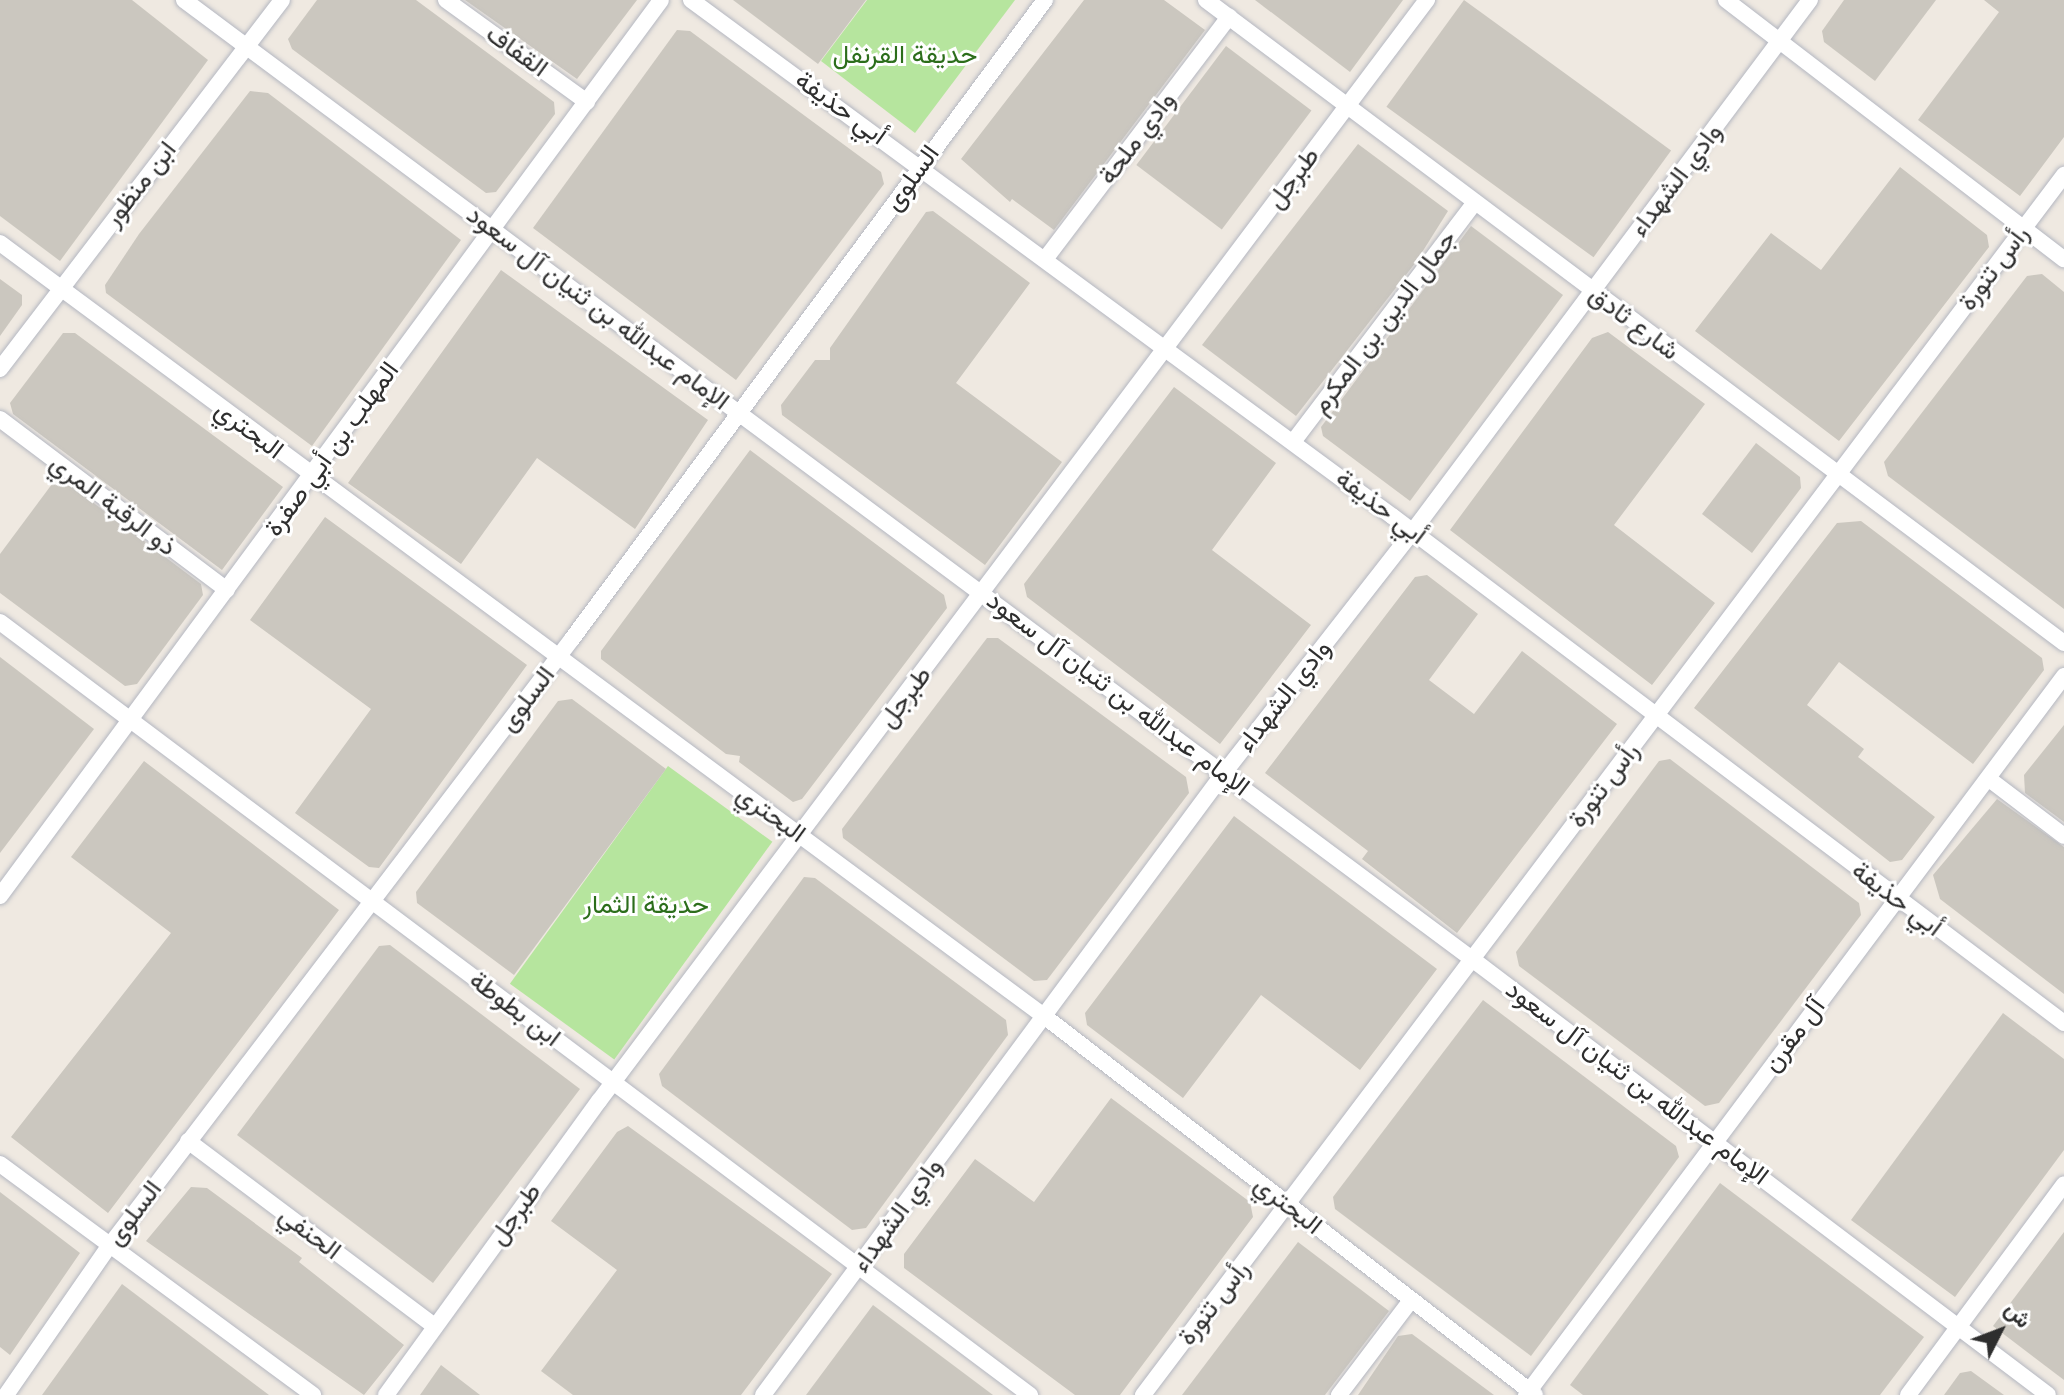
<!DOCTYPE html>
<html>
<head>
<meta charset="utf-8">
<style>
	body { margin:0 }
	#map { position:relative; width:2064px; height:1395px; overflow:hidden; background:#efe9e1; font-family:"Nunito Sans",Vazirmatn,sans-serif }
	div>[style] { position:absolute }
	[style*='--x'] { left:calc(var(--x)*1px); top:calc(var(--y)*1px); width:calc(var(--w)*1px); rotate:calc(var(--a)*1deg) }
	.green>* { inset:0; background:#b6e59e; transform-origin:0 0 }
	.building>* { inset:0; background:#cbc7bf; transform-origin:0 0 }
	.roads { filter:drop-shadow(0 0 2px #b4b7c1) drop-shadow(0 0 2px #b4b7c1) }
	.street>* { height:16px; margin:-8px; padding:0 8px; transform-origin:8px; border-radius:8px; background:#fff }
	span { translate:-50% -50%; white-space:nowrap; text-align:center; line-height:1.15; -webkit-text-stroke:6px #fff; paint-order:stroke }
	.street-label { font-size:26px; color:#2e2e2e }
	.park-label { font-size:26px; color:#2c6e1b }
	.north { position:absolute; left:1960px; top:1291px; width:80px; height:80px; -webkit-text-stroke:6px #fff; paint-order:stroke; rotate:48deg; font-size:22px; font-weight:700; line-height:32px; text-align:center; color:#2e2e2e }
	.north::after { content:''; display:block; margin:auto; width:28px; height:36px; background:#2e2e2e; clip-path:polygon(50% 0,100% 100%,50% 72%,0 100%) }
</style>
</head>
<body>
<div id="map">
	<div class="green">
		<i style="clip-path:polygon(867px 0,1015px 0,915px 133px,821px 61px)"></i>
		<i style="left:668px;top:766px;width:129px;height:269px;rotate:36deg"></i>
	</div>
	<div class="building">
		<i style="clip-path:polygon(0 0,132px 0,208px 60px,60px 261px,0 216px)"></i>
		<i style="clip-path:polygon(317px 0,416px 0,554px 102px,555px 114px,496px 192px,486px 193px,292px 49px,288px 39px)"></i>
		<i style="clip-path:polygon(465px 0,637px 0,577px 79px)"></i>
		<i style="clip-path:polygon(733px 0,866px 0,818px 64px)"></i>
		<i style="clip-path:polygon(1084px 0,1164px 0,1205px 30px,1054px 230px,1012px 199px,1010px 202px,961px 159px)"></i>
		<i style="clip-path:polygon(1255px 0,1403px 0,1350px 72px)"></i>
		<i style="left:1464px;top:0;width:256px;height:132px;rotate:36deg"></i>
		<i style="clip-path:polygon(1844px 0,1936px 0,1875px 81px,1824px 42px,1822px 31px)"></i>
		<i style="clip-path:polygon(1984px 0,2064px 0,2064px 137px,2020px 196px,1918px 120px,1999px 12px)"></i>
		<i style="clip-path:polygon(677px 30px,690px 31px,881px 172px,884px 184px,736px 380px,533px 228px)"></i>
		<i style="left:1226px;top:46px;width:107px;height:149px;rotate:37deg"></i>
		<i style="clip-path:polygon(250px 91px,268px 93px,461px 240px,312px 446px,106px 293px,105px 285px,139px 234px)"></i>
		<i style="clip-path:polygon(1358px 144px,1448px 211px,1416px 262px,1296px 416px,1202px 345px)"></i>
		<i style="clip-path:polygon(1900px 167px,1987px 235px,1989px 247px,1839px 441px,1695px 331px,1771px 233px,1821px 270px)"></i>
		<i style="clip-path:polygon(933px 211px,1030px 283px,956px 383px,1062px 462px,985px 565px,782px 415px,781px 405px,815px 360px,830px 360px,830px 348px,926px 212px)"></i>
		<i style="clip-path:polygon(1471px 226px,1563px 295px,1410px 501px,1323px 436px,1321px 427px)"></i>
		<i style="clip-path:polygon(501px 270px,708px 420px,635px 529px,537px 458px,461px 564px,348px 483px)"></i>
		<i style="clip-path:polygon(2042px 274px,2064px 292px,2064px 609px,1888px 476px,1884px 462px,2027px 276px)"></i>
		<i style="clip-path:polygon(0 279px,22px 295px,22px 305px,0 336px)"></i>
		<i style="clip-path:polygon(1608px 332px,1705px 404px,1614px 525px,1715px 603px,1652px 685px,1450px 530px,1592px 338px)"></i>
		<i style="clip-path:polygon(63px 333px,75px 333px,283px 487px,222px 570px,13px 414px,10px 403px)"></i>
		<i style="clip-path:polygon(1174px 387px,1276px 463px,1212px 550px,1311px 625px,1220px 744px,1027px 597px,1024px 584px)"></i>
		<i style="clip-path:polygon(1756px 443px,1800px 477px,1801px 488px,1752px 553px,1702px 514px)"></i>
		<i style="clip-path:polygon(750px 450px,944px 595px,947px 608px,802px 799px,793px 802px,739px 762px,740px 756px,726px 754px,601px 659px,601px 651px)"></i>
		<i style="clip-path:polygon(58px 476px,201px 584px,203px 595px,137px 684px,125px 686px,0 593px,0 554px)"></i>
		<i style="clip-path:polygon(325px 517px,527px 665px,379px 868px,369px 867px,295px 813px,371px 709px,250px 620px)"></i>
		<i style="clip-path:polygon(1861px 521px,2042px 658px,2044px 670px,1973px 764px,1839px 662px,1807px 705px,1864px 749px,1858px 757px,1935px 817px,1902px 860px,1890px 862px,1694px 708px,1837px 523px)"></i>
		<i style="clip-path:polygon(1427px 575px,1478px 614px,1429px 680px,1474px 714px,1522px 651px,1617px 724px,1457px 933px,1362px 859px,1368px 851px,1265px 773px,1415px 577px)"></i>
		<i style="clip-path:polygon(987px 638px,998px 638px,1186px 777px,1189px 793px,1047px 980px,1034px 981px,843px 838px,842px 829px)"></i>
		<i style="clip-path:polygon(0 657px,94px 729px,0 853px)"></i>
		<i style="clip-path:polygon(572px 699px,666px 769px,514px 975px,417px 903px,416px 892px,558px 701px)"></i>
		<i style="clip-path:polygon(2064px 725px,2064px 822px,2025px 793px,2024px 775px)"></i>
		<i style="clip-path:polygon(1670px 759px,1859px 903px,1861px 915px,1719px 1103px,1705px 1106px,1519px 966px,1516px 952px,1659px 761px)"></i>
		<i style="clip-path:polygon(144px 761px,339px 910px,108px 1213px,11px 1137px,171px 933px,71px 857px)"></i>
		<i style="clip-path:polygon(1997px 799px,2064px 847px,2064px 994px,1940px 899px,1933px 875px)"></i>
		<i style="clip-path:polygon(1234px 816px,1437px 969px,1360px 1070px,1261px 995px,1183px 1098px,1087px 1025px,1085px 1013px)"></i>
		<i style="clip-path:polygon(804px 877px,815px 878px,1006px 1020px,1008px 1035px,866px 1228px,852px 1230px,662px 1086px,659px 1074px)"></i>
		<i style="clip-path:polygon(390px 945px,580px 1089px,433px 1283px,237px 1135px,379px 946px)"></i>
		<i style="clip-path:polygon(1483px 1000px,1676px 1146px,1679px 1157px,1531px 1356px,1335px 1209px,1333px 1197px)"></i>
		<i style="clip-path:polygon(2003px 1013px,2064px 1059px,2064px 1150px,1955px 1297px,1851px 1220px)"></i>
		<i style="clip-path:polygon(1111px 1098px,1250px 1202px,1253px 1217px,1120px 1395px,1075px 1395px,904px 1268px,904px 1254px,975px 1159px,1034px 1202px)"></i>
		<i style="clip-path:polygon(628px 1126px,832px 1274px,741px 1395px,573px 1395px,541px 1371px,617px 1270px,551px 1221px,617px 1132px)"></i>
		<i style="clip-path:polygon(1720px 1183px,1924px 1337px,1880px 1395px,1583px 1395px,1570px 1385px)"></i>
		<i style="clip-path:polygon(191px 1187px,207px 1188px,302px 1258px,299px 1262px,404px 1345px,364px 1395px,146px 1241px)"></i>
		<i style="clip-path:polygon(0 1192px,80px 1253px,10px 1355px,0 1347px)"></i>
		<i style="clip-path:polygon(2064px 1232px,2064px 1380px,1993px 1326px)"></i>
		<i style="clip-path:polygon(1298px 1242px,1389px 1311px,1325px 1395px,1182px 1395px)"></i>
		<i style="clip-path:polygon(122px 1284px,269px 1395px,42px 1395px)"></i>
		<i style="clip-path:polygon(873px 1305px,993px 1395px,806px 1395px)"></i>
		<i style="clip-path:polygon(1412px 1334px,1494px 1395px,1358px 1395px,1398px 1336px)"></i>
		<i style="clip-path:polygon(441px 1365px,480px 1395px,420px 1395px)"></i>
		<i style="clip-path:polygon(1971px 1371px,2004px 1395px,1944px 1395px,1960px 1373px)"></i>
	</div>
	<div class="roads">
		<div class="street">
			<i style="--x:184;--y:0;--w:1606;--a:36.67"></i>
			<i style="--x:1472;--y:959;--w:722;--a:37.12"></i>
			<i style="--x:446;--y:0;--w:174;--a:35.9"></i>
			<i style="--x:691;--y:0;--w:870;--a:36.36"></i>
			<i style="--x:1392;--y:516;--w:842;--a:37.03"></i>
			<i style="--x:1206;--y:0;--w:1072;--a:36.85"></i>
			<i style="--x:1726;--y:0;--w:426;--a:37.5"></i>
			<i style="--x:0;--y:243;--w:1299;--a:36.52"></i>
			<i style="--x:1044;--y:1016;--w:620;--a:37.66"></i>
			<i style="--x:1046;--y:258;--w:303;--a:-52.8"></i>
			<i style="--x:0;--y:369;--w:464;--a:-52.6"></i>
			<i style="--x:0;--y:419;--w:284;--a:37"></i>
			<i style="--x:1293;--y:442;--w:301;--a:-52.8"></i>
			<i style="--x:0;--y:622;--w:1288;--a:36.89"></i>
			<i style="--x:1989;--y:779;--w:94;--a:37.2"></i>
			<i style="--x:0;--y:896;--w:1113;--a:-53.58"></i>
			<i style="--x:188;--y:1141;--w:306;--a:36.9"></i>
			<i style="--x:0;--y:1164;--w:389;--a:36.4"></i>
			<i style="--x:6;--y:1395;--w:183;--a:-55.3"></i>
			<i style="--x:110;--y:1245;--w:762;--a:-52.68"></i>
			<i style="--x:572;--y:639;--w:795;--a:-53.49"></i>
			<i style="--x:386;--y:1395;--w:363;--a:-54.1"></i>
			<i style="--x:599;--y:1101;--w:1378;--a:-53.06"></i>
			<i style="--x:763;--y:1395;--w:774;--a:-53.46"></i>
			<i style="--x:1224;--y:773;--w:307;--a:-52"></i>
			<i style="--x:1413;--y:531;--w:663;--a:-53.22"></i>
			<i style="--x:1143;--y:1395;--w:1529;--a:-52.95"></i>
			<i style="--x:1339;--y:1395;--w:119;--a:-52.8"></i>
			<i style="--x:1526;--y:1395;--w:898;--a:-53.19"></i>
			<i style="--x:1908;--y:1395;--w:262;--a:-53.5"></i>
		</div>
	</div>
	<div class="street-label">
		<span style="left:517px;top:51px;rotate:36deg">القفاف</span>
		<span style="left:841px;top:108px;rotate:36deg">أبي حذيفة</span>
		<span style="left:1137px;top:138px;rotate:-53deg">وادي ملحة</span>
		<span style="left:912px;top:178px;rotate:-54deg">السلوى</span>
		<span style="left:1293px;top:178px;rotate:-53deg">طبرجل</span>
		<span style="left:1676px;top:180px;rotate:-53deg">وادي الشهداء</span>
		<span style="left:140px;top:184px;rotate:-52deg">ابن منظور</span>
		<span style="left:1994px;top:268px;rotate:-53deg">رأس تنورة</span>
		<span style="left:598px;top:308px;rotate:37deg">الإمام عبدالله بن ثنيان آل سعود</span>
		<span style="left:1384px;top:322px;rotate:-53deg">جمال الدين بن المكرم</span>
		<span style="left:1634px;top:323px;rotate:37deg">شارع ثادق</span>
		<span style="left:249px;top:430px;rotate:37deg">البحتري</span>
		<span style="left:332px;top:449px;rotate:-54deg">المهلب بن أبي صفرة</span>
		<span style="left:113px;top:505px;rotate:37deg">ذو الرقبة المري</span>
		<span style="left:1381px;top:507px;rotate:37deg">أبي حذيفة</span>
		<span style="left:1118px;top:694px;rotate:37deg">الإمام عبدالله بن ثنيان آل سعود</span>
		<span style="left:1284px;top:696px;rotate:-52deg">وادي الشهداء</span>
		<span style="left:905px;top:697px;rotate:-53deg">طبرجل</span>
		<span style="left:527px;top:699px;rotate:-53deg">السلوى</span>
		<span style="left:1604px;top:785px;rotate:-53deg">رأس تنورة</span>
		<span style="left:771px;top:814px;rotate:36deg">البحتري</span>
		<span style="left:1897px;top:899px;rotate:37deg">أبي حذيفة</span>
		<span style="left:515px;top:1009px;rotate:37deg">ابن بطوطة</span>
		<span style="left:1794px;top:1035px;rotate:-53deg">آل مقرن</span>
		<span style="left:1637px;top:1083px;rotate:37deg">الإمام عبدالله بن ثنيان آل سعود</span>
		<span style="left:1288px;top:1205px;rotate:38deg">البحتري</span>
		<span style="left:134px;top:1213px;rotate:-53deg">السلوى</span>
		<span style="left:515px;top:1214px;rotate:-54deg">طبرجل</span>
		<span style="left:897px;top:1215px;rotate:-54deg">وادي الشهداء</span>
		<span style="left:310px;top:1233px;rotate:37deg">الحنفي</span>
		<span style="left:1214px;top:1303px;rotate:-52deg">رأس تنورة</span>
	</div>
	<div class="park-label">
		<span style="left:905px;top:55px">حديقة القرنفل</span>
		<span style="left:646px;top:905px">حديقة الثمار</span>
	</div>
	<div class="north">ش</div>
</div>
</body>
</html>
